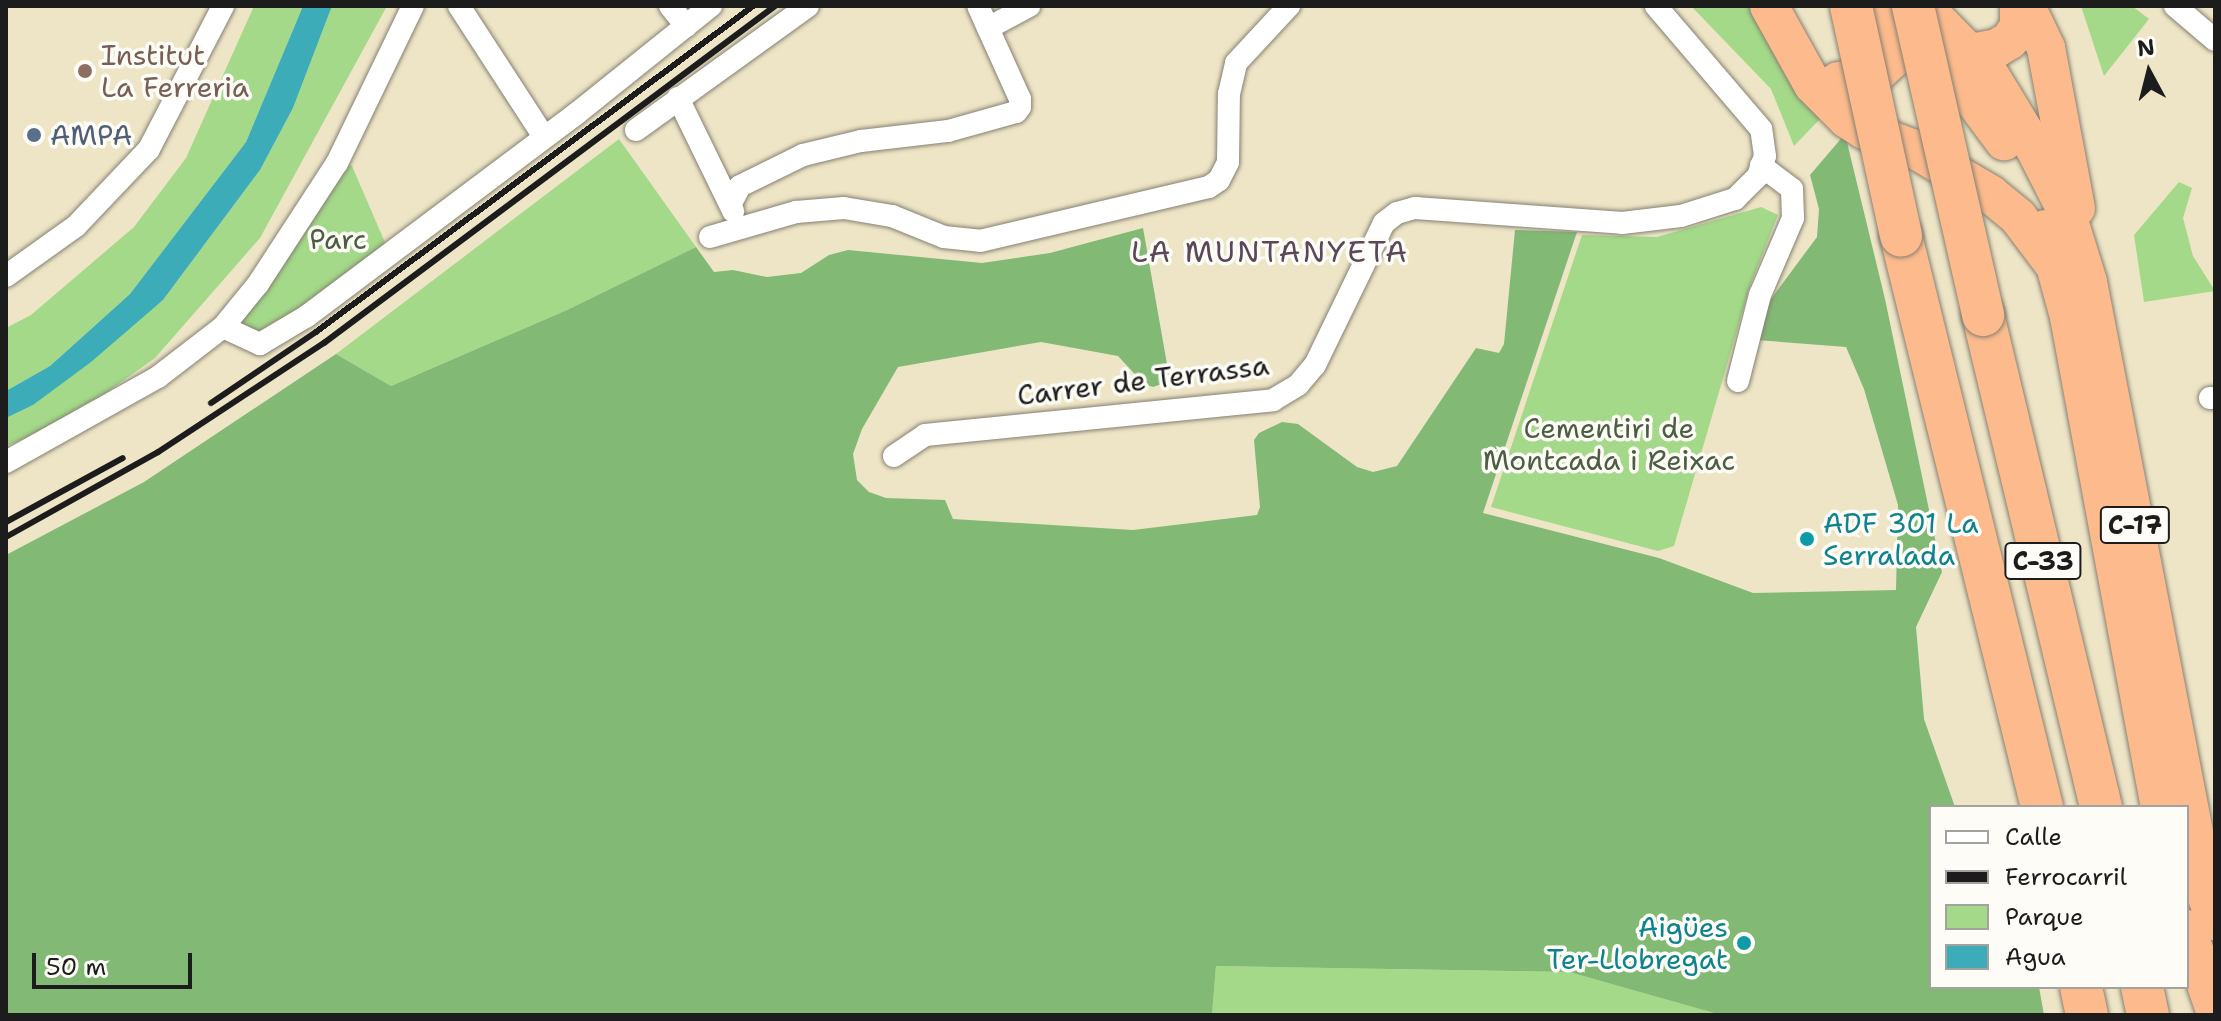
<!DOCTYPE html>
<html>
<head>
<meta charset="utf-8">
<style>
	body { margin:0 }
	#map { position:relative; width:2221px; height:1021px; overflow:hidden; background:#eee5c7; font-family:"Shantell Sans",sans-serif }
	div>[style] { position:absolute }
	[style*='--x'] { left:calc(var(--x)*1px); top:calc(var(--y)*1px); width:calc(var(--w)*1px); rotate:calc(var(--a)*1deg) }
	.green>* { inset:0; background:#a3d989 }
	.forest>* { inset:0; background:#82b975 }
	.water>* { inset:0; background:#3cacb8 }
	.roads { filter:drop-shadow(0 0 2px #858072) drop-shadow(0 0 2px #858072) }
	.minor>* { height:22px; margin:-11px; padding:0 11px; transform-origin:11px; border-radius:11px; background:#fff }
	.trunk>* { height:38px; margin:-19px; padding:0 19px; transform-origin:19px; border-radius:19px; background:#fcba8d }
	.motorway>* { height:42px; margin:-21px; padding:0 21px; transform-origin:21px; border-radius:21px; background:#fcba8d }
	.rail>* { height:6px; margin:-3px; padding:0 3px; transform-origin:3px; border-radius:3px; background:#1c1c1c }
	.bridges { filter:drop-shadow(0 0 2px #858072) drop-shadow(0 0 2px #858072) }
	.motorway-bridge>* { height:42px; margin:-21px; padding:0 21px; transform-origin:21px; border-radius:21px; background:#fcba8d }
	.dots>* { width:22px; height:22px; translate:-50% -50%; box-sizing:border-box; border:4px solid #fdfcf7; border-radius:50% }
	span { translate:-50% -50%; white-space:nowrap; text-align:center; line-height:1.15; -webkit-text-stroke:7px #fdfcf7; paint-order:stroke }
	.shield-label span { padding:2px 6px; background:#fdfcf7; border:2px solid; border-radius:6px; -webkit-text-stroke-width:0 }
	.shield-label { font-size:26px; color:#1c1c1c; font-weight:700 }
	.education-label { font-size:28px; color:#785e54 }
	.left { translate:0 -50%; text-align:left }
	.service-label { font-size:28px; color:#4e5e75 }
	.park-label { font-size:28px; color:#4b5e42 }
	.street-label { font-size:28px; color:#1c1c1c }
	.culture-label { font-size:28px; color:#0d838f }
	.right { translate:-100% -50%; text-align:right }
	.neighbourhood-label { font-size:30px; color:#5b4757; letter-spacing:2px }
	.frame { position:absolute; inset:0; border:8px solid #1c1c1c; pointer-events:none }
	.legend { position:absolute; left:1929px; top:805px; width:260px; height:184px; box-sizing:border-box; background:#fdfcf7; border:2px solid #a3a29f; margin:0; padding:10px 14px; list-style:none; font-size:24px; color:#1c1c1c }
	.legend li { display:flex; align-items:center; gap:16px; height:40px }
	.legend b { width:40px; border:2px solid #a3a29f }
	.north { position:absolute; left:2109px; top:32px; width:80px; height:80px; -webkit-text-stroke:6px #fdfcf7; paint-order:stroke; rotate:353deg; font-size:22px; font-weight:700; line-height:32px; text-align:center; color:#1c1c1c }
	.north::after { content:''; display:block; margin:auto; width:28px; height:36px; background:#1c1c1c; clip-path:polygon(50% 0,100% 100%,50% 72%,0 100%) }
	.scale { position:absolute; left:32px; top:953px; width:160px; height:36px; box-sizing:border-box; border:4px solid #1c1c1c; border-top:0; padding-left:10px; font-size:24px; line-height:28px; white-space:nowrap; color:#1c1c1c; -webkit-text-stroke:6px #fdfcf7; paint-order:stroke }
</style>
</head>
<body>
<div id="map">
	<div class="green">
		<i style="clip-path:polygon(254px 6px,303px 6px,246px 142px,130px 294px,50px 366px,6px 391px,6px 328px,31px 315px,134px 227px,186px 158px)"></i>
		<i style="clip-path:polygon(332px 6px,387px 6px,260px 238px,155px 358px,66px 421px,6px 446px,6px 418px,33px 405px,163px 300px,260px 170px,293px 108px)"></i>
		<i style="clip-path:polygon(1691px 6px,1753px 6px,1820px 119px,1794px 146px,1771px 89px)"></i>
		<i style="clip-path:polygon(2081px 6px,2132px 6px,2149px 19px,2104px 76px)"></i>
		<i style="clip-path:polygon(619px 139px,696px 247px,567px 310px,391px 386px,336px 354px)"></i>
		<i style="clip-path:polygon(337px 163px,352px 166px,390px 254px,260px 344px,223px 327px)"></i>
		<i style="clip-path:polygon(2179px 182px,2192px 188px,2183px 218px,2193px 256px,2215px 291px,2144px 302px,2134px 235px)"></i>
		<i style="clip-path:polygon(1761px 207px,1778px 215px,1750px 286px,1674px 546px,1658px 551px,1491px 507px,1582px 235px,1657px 237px)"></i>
		<i style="clip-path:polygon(1216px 966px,1569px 972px,1721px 1015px,1212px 1015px)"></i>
	</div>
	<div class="forest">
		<i style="clip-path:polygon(1845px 134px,1885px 299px,1942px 572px,1916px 627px,1924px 719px,1955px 807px,1931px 807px,1931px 987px,2039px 987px,2044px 1015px,1721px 1015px,1569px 972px,1216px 966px,1212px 1015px,6px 1015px,6px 555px,144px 482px,336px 354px,391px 386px,567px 310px,696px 247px,714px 272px,733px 270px,767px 277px,801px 273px,829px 255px,848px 250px,982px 263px,1050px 253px,1143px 228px,1170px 381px,1153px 387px,1144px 384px,1118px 356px,1041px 342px,898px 367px,862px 429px,853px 454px,857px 480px,869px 492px,886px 498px,945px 500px,953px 519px,1133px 530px,1257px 515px,1260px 507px,1254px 440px,1259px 433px,1282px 422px,1298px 424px,1357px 467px,1373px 472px,1397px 466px,1476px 348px,1499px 353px,1504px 344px,1515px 230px,1577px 232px,1483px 513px,1659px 558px,1753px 593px,1896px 590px,1898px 505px,1864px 389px,1846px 347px,1756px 340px,1771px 299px,1817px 237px,1819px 209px,1810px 175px)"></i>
	</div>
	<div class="water">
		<i style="clip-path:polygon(303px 6px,332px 6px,293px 108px,260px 170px,163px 300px,91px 362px,33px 405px,6px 418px,6px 391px,50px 366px,130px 294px,246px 142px)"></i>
	</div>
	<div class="roads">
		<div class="minor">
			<i style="--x:459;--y:6;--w:156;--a:57"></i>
			<i style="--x:670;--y:6;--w:26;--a:51"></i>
			<i style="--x:2175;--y:6;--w:52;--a:40.4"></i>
			<i style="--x:988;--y:28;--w:47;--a:-28.2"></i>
			<i style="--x:678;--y:98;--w:126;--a:64"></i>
			<i style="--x:636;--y:130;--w:212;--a:-35.8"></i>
			<i style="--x:731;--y:203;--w:19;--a:-62"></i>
			<i style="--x:740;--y:186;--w:70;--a:-26.2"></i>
			<i style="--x:803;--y:155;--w:60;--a:-13.6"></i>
			<i style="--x:861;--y:141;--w:88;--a:-6.6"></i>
			<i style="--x:948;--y:131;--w:71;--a:-15.6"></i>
			<i style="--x:1016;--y:112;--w:6;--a:-51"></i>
			<i style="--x:1020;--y:107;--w:8;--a:-90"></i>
			<i style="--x:1020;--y:99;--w:102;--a:-114.3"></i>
			<i style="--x:710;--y:237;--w:90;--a:-16.2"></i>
			<i style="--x:796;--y:212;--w:48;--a:-4.8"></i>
			<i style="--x:844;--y:208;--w:49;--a:9.5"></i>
			<i style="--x:892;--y:216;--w:56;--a:22"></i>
			<i style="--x:944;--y:237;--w:36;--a:6"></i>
			<i style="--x:980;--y:241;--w:235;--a:-13.3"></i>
			<i style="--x:1209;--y:187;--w:12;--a:-35"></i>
			<i style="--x:1219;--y:180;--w:20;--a:-63"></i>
			<i style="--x:1228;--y:162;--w:68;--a:-89.2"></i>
			<i style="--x:1229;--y:94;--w:32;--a:-77"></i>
			<i style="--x:1236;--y:63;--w:78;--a:-47.1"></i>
			<i style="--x:6;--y:276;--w:86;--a:-35.5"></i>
			<i style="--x:76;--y:226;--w:106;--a:-46.5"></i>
			<i style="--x:149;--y:149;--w:161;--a:-62.6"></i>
			<i style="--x:223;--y:327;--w:41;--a:24.7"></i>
			<i style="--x:260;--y:344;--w:55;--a:-30.8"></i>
			<i style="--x:307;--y:316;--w:336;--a:-36.9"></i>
			<i style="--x:576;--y:114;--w:173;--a:-38.7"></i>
			<i style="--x:1738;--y:381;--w:89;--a:-75.7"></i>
			<i style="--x:1760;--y:295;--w:84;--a:-66.8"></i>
			<i style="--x:1793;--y:218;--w:29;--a:-92"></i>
			<i style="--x:1792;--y:189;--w:39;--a:-143"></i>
			<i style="--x:2210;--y:398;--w:5;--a:0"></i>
			<i style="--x:894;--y:456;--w:37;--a:-34"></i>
			<i style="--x:925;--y:435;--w:350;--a:-5.7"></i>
			<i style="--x:1273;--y:400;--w:29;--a:-31"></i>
			<i style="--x:1298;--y:385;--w:26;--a:-50"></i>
			<i style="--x:1315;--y:365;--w:158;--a:-64.1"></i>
			<i style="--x:1384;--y:223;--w:16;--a:-38"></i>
			<i style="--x:1397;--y:213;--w:19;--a:-16"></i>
			<i style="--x:1415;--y:208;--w:208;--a:4.1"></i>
			<i style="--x:1622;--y:223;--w:59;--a:-6.8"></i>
			<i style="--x:1681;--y:216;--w:57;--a:-17.5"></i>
			<i style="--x:1735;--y:199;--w:33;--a:-45"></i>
			<i style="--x:1758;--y:176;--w:21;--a:-71"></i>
			<i style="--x:1765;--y:156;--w:27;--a:-98"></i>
			<i style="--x:1761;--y:129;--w:162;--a:-130.5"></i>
			<i style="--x:6;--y:462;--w:174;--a:-29.2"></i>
			<i style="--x:158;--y:377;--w:82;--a:-37.6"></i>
			<i style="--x:223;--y:327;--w:55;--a:-50.9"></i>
			<i style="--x:258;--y:284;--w:145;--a:-56.9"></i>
			<i style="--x:337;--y:163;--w:174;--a:-64.2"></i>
		</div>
		<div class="trunk">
			<i style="--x:1769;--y:6;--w:90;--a:60.9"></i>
			<i style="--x:1813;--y:85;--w:48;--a:45"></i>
			<i style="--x:1847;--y:119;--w:20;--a:33"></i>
			<i style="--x:1864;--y:130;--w:51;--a:20.6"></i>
			<i style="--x:1912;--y:148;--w:91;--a:30.5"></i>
			<i style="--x:1990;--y:194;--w:36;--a:39"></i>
			<i style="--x:2018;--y:217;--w:56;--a:52.9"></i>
			<i style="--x:1883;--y:6;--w:93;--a:43.3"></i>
			<i style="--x:1951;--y:70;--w:89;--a:53.3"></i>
			<i style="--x:1923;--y:6;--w:93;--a:45.4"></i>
			<i style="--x:1988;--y:72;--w:90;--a:58.6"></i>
			<i style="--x:2035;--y:149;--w:66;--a:63"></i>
			<i style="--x:2065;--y:208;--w:77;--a:72.7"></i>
			<i style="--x:2088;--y:282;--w:623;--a:79.09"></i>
			<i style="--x:2206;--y:894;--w:29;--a:72"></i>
			<i style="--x:2026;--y:6;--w:47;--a:64.5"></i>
			<i style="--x:2046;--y:48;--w:163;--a:79.4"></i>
			<i style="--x:1971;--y:53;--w:26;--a:-11"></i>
			<i style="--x:1997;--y:48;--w:15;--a:-32"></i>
			<i style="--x:2010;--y:40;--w:17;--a:-57"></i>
			<i style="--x:2019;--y:26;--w:20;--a:-90"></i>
			<i style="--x:1838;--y:81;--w:36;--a:-8"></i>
			<i style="--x:1874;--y:76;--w:30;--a:-42"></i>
			<i style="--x:1896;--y:56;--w:25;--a:-85"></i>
			<i style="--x:1898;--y:31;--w:19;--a:-111"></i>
			<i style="--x:2045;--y:229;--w:91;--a:74.7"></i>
			<i style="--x:2069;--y:317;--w:498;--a:79.5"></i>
			<i style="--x:2187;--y:929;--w:87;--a:71.1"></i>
		</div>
		<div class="motorway">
			<i style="--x:1901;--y:236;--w:588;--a:76.13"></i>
			<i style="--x:1983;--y:315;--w:506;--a:76.51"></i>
			<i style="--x:2081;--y:987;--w:29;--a:78"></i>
			<i style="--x:2142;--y:987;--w:29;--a:78"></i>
		</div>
	</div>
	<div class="rail">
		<i style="--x:211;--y:403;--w:127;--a:-34.1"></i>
		<i style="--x:316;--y:332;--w:545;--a:-36.72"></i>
		<i style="--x:6;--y:522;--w:133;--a:-28.7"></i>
		<i style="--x:6;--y:537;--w:174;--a:-29.2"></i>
		<i style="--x:158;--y:452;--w:199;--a:-33.3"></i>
		<i style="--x:324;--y:343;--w:563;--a:-36.77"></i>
	</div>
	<div class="bridges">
		<div class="motorway-bridge">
			<i style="--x:1851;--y:6;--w:235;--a:77.7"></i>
			<i style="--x:1913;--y:6;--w:317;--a:77.2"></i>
		</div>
	</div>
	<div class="dots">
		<i style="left:85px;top:71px;background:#8d6e63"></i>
		<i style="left:34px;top:135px;background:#5c6f8a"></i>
		<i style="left:1807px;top:539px;background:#0f9aa8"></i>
		<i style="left:1744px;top:943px;background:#0f9aa8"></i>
	</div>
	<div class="shield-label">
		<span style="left:2135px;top:525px">C-17</span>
		<span style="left:2043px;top:561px">C-33</span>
	</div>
	<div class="education-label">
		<span class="left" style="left:101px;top:71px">Institut<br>La Ferreria</span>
	</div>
	<div class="service-label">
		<span class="left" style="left:50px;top:135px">AMPA</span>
	</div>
	<div class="park-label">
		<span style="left:338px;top:239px">Parc</span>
		<span style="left:1609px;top:444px">Cementiri de<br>Montcada i Reixac</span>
	</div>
	<div class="street-label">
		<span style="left:1143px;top:380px;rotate:-7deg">Carrer de Terrassa</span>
	</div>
	<div class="culture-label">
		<span class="left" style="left:1823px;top:539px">ADF 301 La<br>Serralada</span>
		<span class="right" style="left:1728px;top:943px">Aigües<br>Ter-Llobregat</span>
	</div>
	<div class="neighbourhood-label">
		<span style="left:1270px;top:252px">LA MUNTANYETA</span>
	</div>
	<div class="frame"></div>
	<ul class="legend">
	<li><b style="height:10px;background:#fff"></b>Calle</li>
	<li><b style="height:10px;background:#1c1c1c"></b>Ferrocarril</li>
	<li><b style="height:22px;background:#a3d989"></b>Parque</li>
	<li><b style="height:22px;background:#3cacb8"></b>Agua</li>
	</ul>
	<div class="north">N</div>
	<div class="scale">50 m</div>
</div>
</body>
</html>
